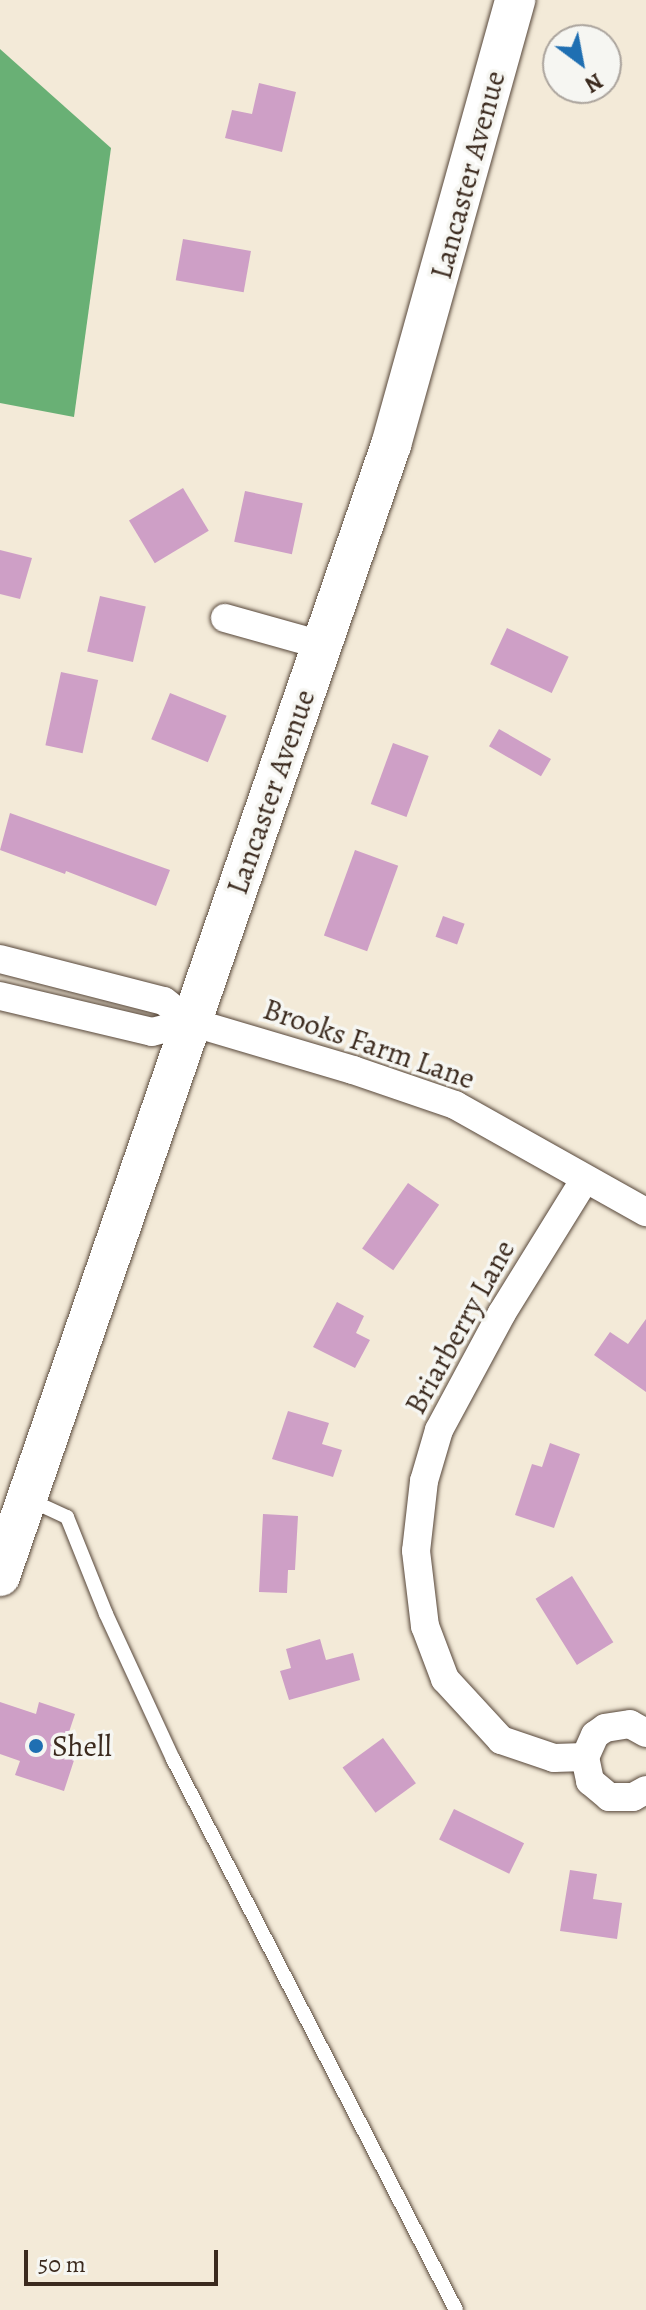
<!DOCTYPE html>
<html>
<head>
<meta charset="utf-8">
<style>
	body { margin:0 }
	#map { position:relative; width:646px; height:2310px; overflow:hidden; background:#f3ead8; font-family:Alegreya,serif }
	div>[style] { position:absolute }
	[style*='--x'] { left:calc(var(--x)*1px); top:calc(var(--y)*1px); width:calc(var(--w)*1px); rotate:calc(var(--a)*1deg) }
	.forest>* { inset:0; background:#69b075 }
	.building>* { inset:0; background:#ce9fc6; transform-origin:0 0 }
	.roads { filter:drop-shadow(0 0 2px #57473a) drop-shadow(0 0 2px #57473a) }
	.service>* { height:14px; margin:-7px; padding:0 7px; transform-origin:7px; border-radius:7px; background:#fff }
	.minor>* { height:28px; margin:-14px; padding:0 14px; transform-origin:14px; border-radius:14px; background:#fff }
	.secondary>* { height:40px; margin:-20px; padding:0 20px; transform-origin:20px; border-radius:20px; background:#fff }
	.dots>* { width:22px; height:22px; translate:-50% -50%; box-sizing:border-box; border:4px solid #f6f6f2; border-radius:50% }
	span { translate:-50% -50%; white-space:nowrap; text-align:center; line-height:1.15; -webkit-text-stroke:7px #f6f6f2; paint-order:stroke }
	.street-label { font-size:30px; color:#3b2a1e }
	.poi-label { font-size:30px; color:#3b2a1e }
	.left { translate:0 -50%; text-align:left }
	.north { position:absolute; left:542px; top:24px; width:80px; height:80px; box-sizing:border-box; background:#f6f6f2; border:2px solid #aba49d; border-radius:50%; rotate:148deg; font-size:22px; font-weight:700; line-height:32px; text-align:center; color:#3b2a1e }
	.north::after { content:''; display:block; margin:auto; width:28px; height:36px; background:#1f6fb2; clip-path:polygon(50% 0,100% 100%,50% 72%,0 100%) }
	.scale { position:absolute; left:24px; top:2250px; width:194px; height:36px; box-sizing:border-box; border:4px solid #3b2a1e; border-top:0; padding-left:10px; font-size:24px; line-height:28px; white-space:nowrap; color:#3b2a1e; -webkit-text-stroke:6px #f6f6f2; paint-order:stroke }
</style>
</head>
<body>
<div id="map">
	<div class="forest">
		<i style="clip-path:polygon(0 49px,111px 148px,74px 417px,0 403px)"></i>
	</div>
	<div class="building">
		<i style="clip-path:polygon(259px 83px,296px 92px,282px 152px,225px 138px,232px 110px,252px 114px)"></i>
		<i style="left:183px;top:239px;width:69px;height:42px;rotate:10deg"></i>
		<i style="left:183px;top:488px;width:50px;height:63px;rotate:59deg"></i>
		<i style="left:245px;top:491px;width:59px;height:52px;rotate:12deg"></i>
		<i style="clip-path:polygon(0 550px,32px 558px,20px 599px,0 594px)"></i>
		<i style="left:100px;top:596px;width:47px;height:57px;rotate:13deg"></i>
		<i style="left:507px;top:628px;width:68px;height:40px;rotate:25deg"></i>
		<i style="left:61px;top:672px;width:38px;height:75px;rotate:12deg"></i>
		<i style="left:170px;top:693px;width:61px;height:50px;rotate:22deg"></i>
		<i style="left:499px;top:729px;width:60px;height:20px;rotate:30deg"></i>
		<i style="left:393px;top:743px;width:38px;height:65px;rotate:20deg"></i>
		<i style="clip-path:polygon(10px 813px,170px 870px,156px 906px,66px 871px,65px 874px,0 850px)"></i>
		<i style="left:355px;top:850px;width:46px;height:91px;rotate:20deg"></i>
		<i style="left:443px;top:916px;width:23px;height:22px;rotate:20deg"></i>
		<i style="left:408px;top:1183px;width:38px;height:80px;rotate:35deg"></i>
		<i style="clip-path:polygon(337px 1302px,364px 1316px,356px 1333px,370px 1340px,355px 1368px,313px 1347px)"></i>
		<i style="clip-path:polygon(646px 1319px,646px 1392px,594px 1355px,610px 1332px,628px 1344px)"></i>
		<i style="clip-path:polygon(288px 1411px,329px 1423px,322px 1444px,342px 1450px,333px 1477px,272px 1459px)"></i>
		<i style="clip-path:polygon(550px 1443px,580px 1454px,554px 1528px,515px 1515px,532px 1464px,542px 1467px)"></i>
		<i style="clip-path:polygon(263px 1514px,298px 1516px,295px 1570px,288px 1570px,287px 1593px,259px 1592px)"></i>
		<i style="left:572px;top:1576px;width:78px;height:43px;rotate:58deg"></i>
		<i style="clip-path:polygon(320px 1639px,326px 1660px,353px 1653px,360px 1680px,289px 1700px,280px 1671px,291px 1668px,286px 1649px)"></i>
		<i style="clip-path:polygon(0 1702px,36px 1714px,39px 1702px,75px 1714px,65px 1744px,78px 1748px,64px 1791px,15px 1775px,20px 1761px,0 1754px)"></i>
		<i style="left:383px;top:1738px;width:56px;height:50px;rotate:54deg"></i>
		<i style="left:454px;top:1809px;width:78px;height:34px;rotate:26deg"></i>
		<i style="clip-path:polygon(570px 1870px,597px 1874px,593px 1899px,622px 1903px,617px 1939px,560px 1931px)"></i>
	</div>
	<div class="roads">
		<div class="service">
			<i style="--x:28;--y:1499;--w:43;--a:24.8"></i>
			<i style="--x:67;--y:1517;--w:105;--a:68.1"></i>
			<i style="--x:106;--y:1614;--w:160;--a:65.2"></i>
			<i style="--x:173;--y:1759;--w:619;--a:62.81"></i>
		</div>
		<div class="minor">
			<i style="--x:225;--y:618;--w:100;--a:15.7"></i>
			<i style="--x:0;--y:959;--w:169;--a:14.4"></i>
			<i style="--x:164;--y:1001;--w:34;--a:38"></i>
			<i style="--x:191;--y:1022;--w:169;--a:16.5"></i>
			<i style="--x:353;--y:1070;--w:108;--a:18.9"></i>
			<i style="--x:455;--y:1105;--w:219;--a:29.3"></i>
			<i style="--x:0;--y:996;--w:156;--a:13.3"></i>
			<i style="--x:152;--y:1032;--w:40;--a:-14.4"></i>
			<i style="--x:585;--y:1179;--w:158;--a:121.8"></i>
			<i style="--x:502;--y:1313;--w:133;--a:118.3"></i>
			<i style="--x:439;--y:1430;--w:53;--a:106.4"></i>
			<i style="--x:424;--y:1481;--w:70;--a:96.5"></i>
			<i style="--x:416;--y:1551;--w:76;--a:83.2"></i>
			<i style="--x:425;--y:1626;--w:57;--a:69.3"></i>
			<i style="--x:445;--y:1679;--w:83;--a:47.4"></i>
			<i style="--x:501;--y:1740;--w:56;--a:18.8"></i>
			<i style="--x:554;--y:1758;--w:31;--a:-2"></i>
			<i style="--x:646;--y:1733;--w:18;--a:-151"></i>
			<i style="--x:630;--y:1724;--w:25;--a:171"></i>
			<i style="--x:605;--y:1728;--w:12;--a:145"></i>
			<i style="--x:595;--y:1735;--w:24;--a:114"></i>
			<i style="--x:585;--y:1757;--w:25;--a:78"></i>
			<i style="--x:590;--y:1781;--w:25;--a:40"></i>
			<i style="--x:609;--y:1797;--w:24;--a:0"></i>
			<i style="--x:633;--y:1797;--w:15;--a:-28"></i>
		</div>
		<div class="secondary">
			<i style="--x:0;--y:1576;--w:1197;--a:-70.93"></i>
			<i style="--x:391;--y:445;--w:462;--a:-74.4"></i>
		</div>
	</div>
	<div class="dots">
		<i style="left:36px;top:1746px;background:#1f6fb2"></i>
	</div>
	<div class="street-label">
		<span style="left:468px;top:175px;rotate:-75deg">Lancaster Avenue</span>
		<span style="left:271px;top:792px;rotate:-71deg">Lancaster Avenue</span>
		<span style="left:369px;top:1044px;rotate:19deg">Brooks Farm Lane</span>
		<span style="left:460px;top:1327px;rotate:-61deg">Briarberry Lane</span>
	</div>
	<div class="poi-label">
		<span class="left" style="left:52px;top:1746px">Shell</span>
	</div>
	<div class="north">N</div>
	<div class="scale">50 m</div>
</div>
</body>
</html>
